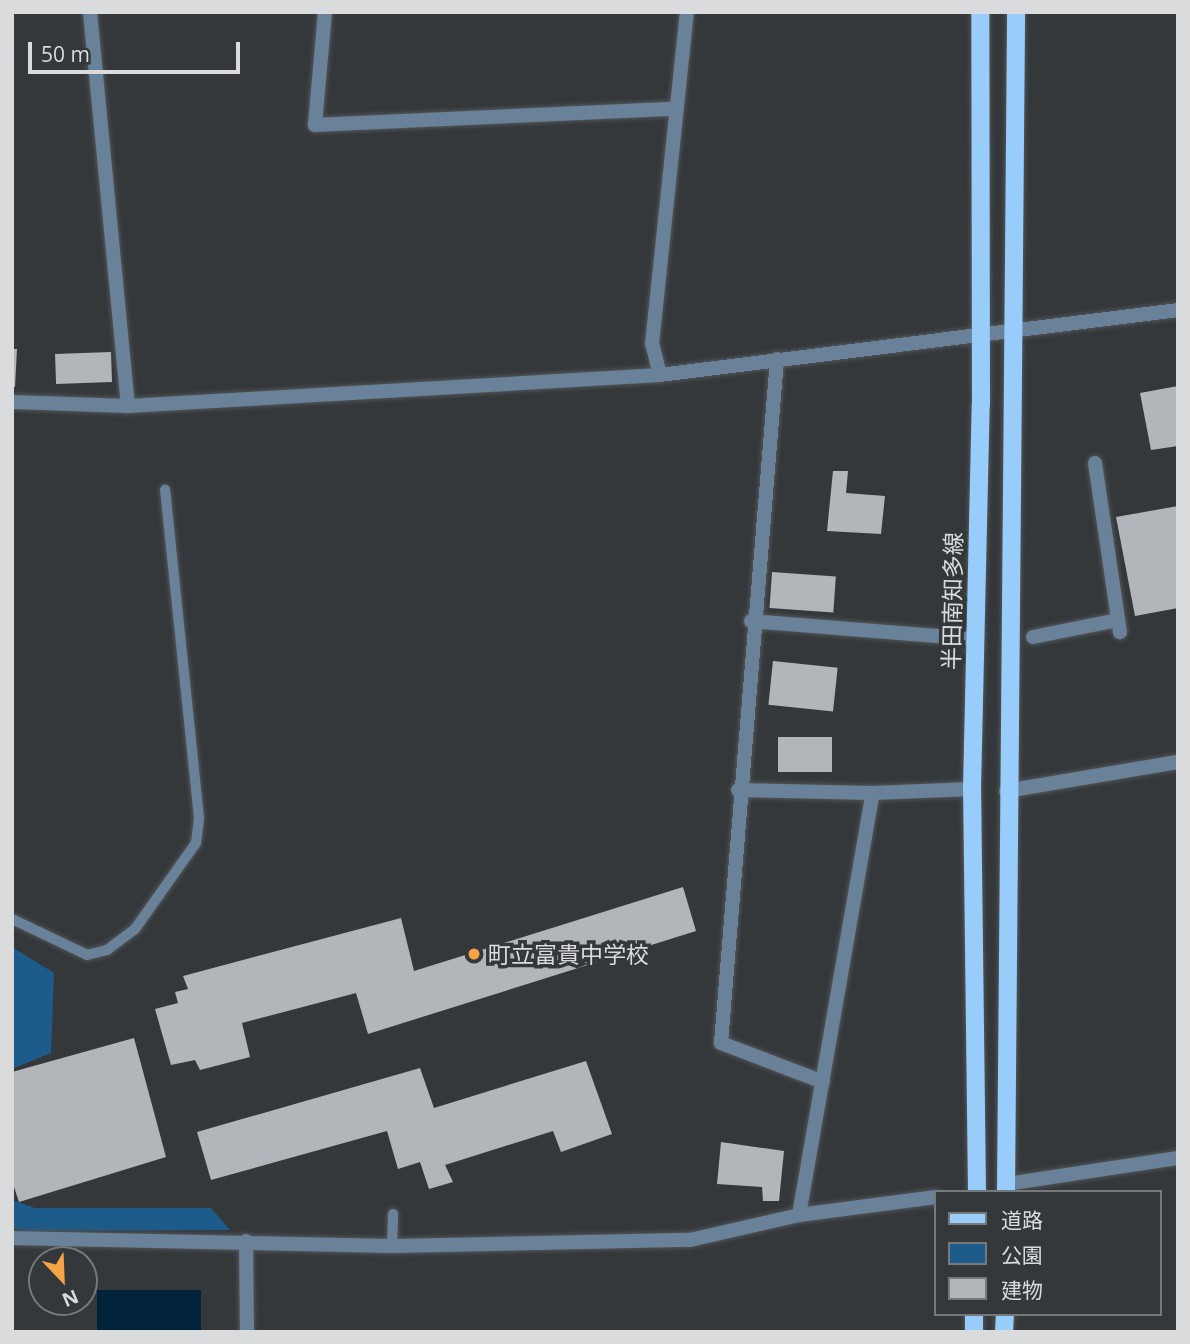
<!DOCTYPE html>
<html>
<head>
<meta charset="utf-8">
<style>
	body { margin:0 }
	#map { position:relative; width:1190px; height:1344px; overflow:hidden; background:#34383b; font-family:"Open Sans","Noto Sans JP",sans-serif }
	div>[style] { position:absolute }
	[style*='--x'] { left:calc(var(--x)*1px); top:calc(var(--y)*1px); width:calc(var(--w)*1px); rotate:calc(var(--a)*1deg) }
	.green>* { inset:0; background:#1d5b8b }
	.water>* { inset:0; background:#02233c; transform-origin:0 0 }
	.building>* { inset:0; background:#b2b6ba; transform-origin:0 0 }
	.roads { filter:drop-shadow(0 0 2px #525558) drop-shadow(0 0 2px #525558) }
	.service>* { height:10px; margin:-5px; padding:0 5px; transform-origin:5px; border-radius:5px; background:#698299 }
	.pedestrian>* { height:14px; margin:-7px; padding:0 7px; transform-origin:7px; border-radius:7px; background:#698299 }
	.minor>* { height:14px; margin:-7px; padding:0 7px; transform-origin:7px; border-radius:7px; background:#698299 }
	.primary>* { height:18px; margin:-9px; padding:0 9px; transform-origin:9px; border-radius:9px; background:#98cdfb }
	.dots>* { width:19px; height:19px; translate:-50% -50%; box-sizing:border-box; border:4px solid #34383b; border-radius:50% }
	span { translate:-50% -50%; white-space:nowrap; text-align:center; line-height:1.15; -webkit-text-stroke:7px #34383b; paint-order:stroke }
	.street-label { font-size:23px; color:#d9dbdd }
	.poi-label { font-size:23px; color:#d9dbdd }
	.left { translate:0 -50%; text-align:left }
	.frame { position:absolute; inset:0; border:14px solid #d9dbdd; pointer-events:none }
	.legend { position:absolute; left:934px; top:1190px; width:228px; height:126px; box-sizing:border-box; background:#34383b; border:2px solid #76797c; margin:0; padding:9px 12px; list-style:none; font-size:21px; color:#d9dbdd }
	.legend li { display:flex; align-items:center; gap:14px; height:35px }
	.legend b { width:35px; border:2px solid #76797c }
	.north { position:absolute; left:28px; top:1246px; width:70px; height:70px; box-sizing:border-box; background:#34383b; border:2px solid #76797c; border-radius:50%; rotate:157deg; font-size:19px; font-weight:700; line-height:28px; text-align:center; color:#d9dbdd }
	.north::after { content:''; display:block; margin:auto; width:24px; height:32px; background:#f5a345; clip-path:polygon(50% 0,100% 100%,50% 72%,0 100%) }
	.scale { position:absolute; left:28px; top:42px; width:212px; height:32px; box-sizing:border-box; border:4px solid #d9dbdd; border-top:0; padding-left:9px; font-size:21px; line-height:24px; white-space:nowrap; color:#d9dbdd; -webkit-text-stroke:5px #34383b; paint-order:stroke }
</style>
</head>
<body>
<div id="map">
	<div class="green">
		<i style="clip-path:polygon(12px 947px,54px 973px,51px 1053px,12px 1069px)"></i>
		<i style="clip-path:polygon(12px 1200px,35px 1208px,211px 1208px,230px 1230px,27px 1231px,12px 1228px)"></i>
	</div>
	<div class="water">
		<i style="left:97px;top:1290px;width:104px;height:42px"></i>
	</div>
	<div class="building">
		<i style="clip-path:polygon(12px 349px,17px 349px,15px 387px,12px 387px)"></i>
		<i style="left:111px;top:352px;width:30px;height:56px;rotate:88deg"></i>
		<i style="clip-path:polygon(1178px 386px,1178px 446px,1151px 450px,1140px 393px)"></i>
		<i style="clip-path:polygon(833px 471px,848px 471px,846px 493px,885px 496px,881px 534px,827px 531px)"></i>
		<i style="clip-path:polygon(1178px 506px,1178px 608px,1135px 616px,1116px 517px)"></i>
		<i style="left:772px;top:572px;width:64px;height:36px;rotate:4deg"></i>
		<i style="left:773px;top:661px;width:65px;height:44px;rotate:6deg"></i>
		<i style="left:778px;top:737px;width:54px;height:35px"></i>
		<i style="clip-path:polygon(683px 887px,696px 931px,368px 1034px,356px 993px,242px 1023px,250px 1057px,200px 1070px,195px 1060px,171px 1065px,155px 1009px,178px 1003px,175px 992px,188px 989px,183px 976px,401px 918px,414px 971px)"></i>
		<i style="clip-path:polygon(134px 1038px,166px 1157px,19px 1202px,12px 1181px,12px 1072px)"></i>
		<i style="clip-path:polygon(586px 1061px,612px 1134px,561px 1152px,553px 1131px,445px 1165px,453px 1182px,429px 1189px,420px 1162px,398px 1169px,387px 1131px,211px 1180px,197px 1132px,420px 1068px,434px 1108px)"></i>
		<i style="clip-path:polygon(721px 1142px,784px 1151px,779px 1201px,763px 1201px,762px 1187px,717px 1184px)"></i>
	</div>
	<div class="roads">
		<div class="service">
			<i style="--x:12;--y:919;--w:83;--a:25.6"></i>
			<i style="--x:87;--y:955;--w:21;--a:-14"></i>
			<i style="--x:107;--y:950;--w:35;--a:-37"></i>
			<i style="--x:135;--y:929;--w:105;--a:-54.7"></i>
			<i style="--x:196;--y:843;--w:25;--a:-83"></i>
			<i style="--x:199;--y:818;--w:330;--a:-95.9"></i>
			<i style="--x:392;--y:1246;--w:32;--a:-88"></i>
		</div>
		<div class="pedestrian">
			<i style="--x:1095;--y:463;--w:171;--a:81.6"></i>
			<i style="--x:1033;--y:637;--w:87;--a:-11.3"></i>
		</div>
		<div class="minor">
			<i style="--x:90;--y:12;--w:396;--a:84.5"></i>
			<i style="--x:325;--y:12;--w:113;--a:95.1"></i>
			<i style="--x:315;--y:125;--w:357;--a:-2.6"></i>
			<i style="--x:777;--y:359;--w:686;--a:94.68"></i>
			<i style="--x:721;--y:1043;--w:109;--a:20.9"></i>
			<i style="--x:660;--y:375;--w:32;--a:-104"></i>
			<i style="--x:652;--y:344;--w:334;--a:-84"></i>
			<i style="--x:12;--y:402;--w:116;--a:2"></i>
			<i style="--x:128;--y:406;--w:533;--a:-3.33"></i>
			<i style="--x:660;--y:375;--w:522;--a:-7.15"></i>
			<i style="--x:751;--y:621;--w:226;--a:4.6"></i>
			<i style="--x:738;--y:790;--w:135;--a:1.3"></i>
			<i style="--x:1006;--y:791;--w:174;--a:-9.6"></i>
			<i style="--x:1006;--y:1184;--w:174;--a:-8.6"></i>
			<i style="--x:799;--y:1215;--w:428;--a:-80.1"></i>
			<i style="--x:873;--y:793;--w:99;--a:-2.3"></i>
			<i style="--x:12;--y:1238;--w:380;--a:1.2"></i>
			<i style="--x:392;--y:1246;--w:298;--a:-1.2"></i>
			<i style="--x:690;--y:1240;--w:112;--a:-12.9"></i>
			<i style="--x:799;--y:1215;--w:138;--a:-7.5"></i>
			<i style="--x:246;--y:1241;--w:91;--a:89.4"></i>
		</div>
		<div class="primary">
			<i style="--x:977;--y:1192;--w:403;--a:-90.7"></i>
			<i style="--x:972;--y:789;--w:385;--a:-88.7"></i>
			<i style="--x:981;--y:404;--w:392;--a:-90.1"></i>
			<i style="--x:1006;--y:1192;--w:1180;--a:-89.51"></i>
			<i style="--x:974;--y:1332;--w:18;--a:-90"></i>
			<i style="--x:1004;--y:1332;--w:18;--a:-87"></i>
		</div>
	</div>
	<div class="dots">
		<i style="left:474px;top:954px;background:#f5a345"></i>
	</div>
	<div class="street-label">
		<span style="left:952px;top:601px;rotate:-89deg">半田南知多線</span>
	</div>
	<div class="poi-label">
		<span class="left" style="left:488px;top:954px">町立富貴中学校</span>
	</div>
	<div class="frame"></div>
	<ul class="legend">
	<li><b style="height:9px;background:#98cdfb"></b>道路</li>
	<li><b style="height:19px;background:#1d5b8b"></b>公園</li>
	<li><b style="height:19px;background:#b2b6ba"></b>建物</li>
	</ul>
	<div class="north">N</div>
	<div class="scale">50 m</div>
</div>
</body>
</html>
